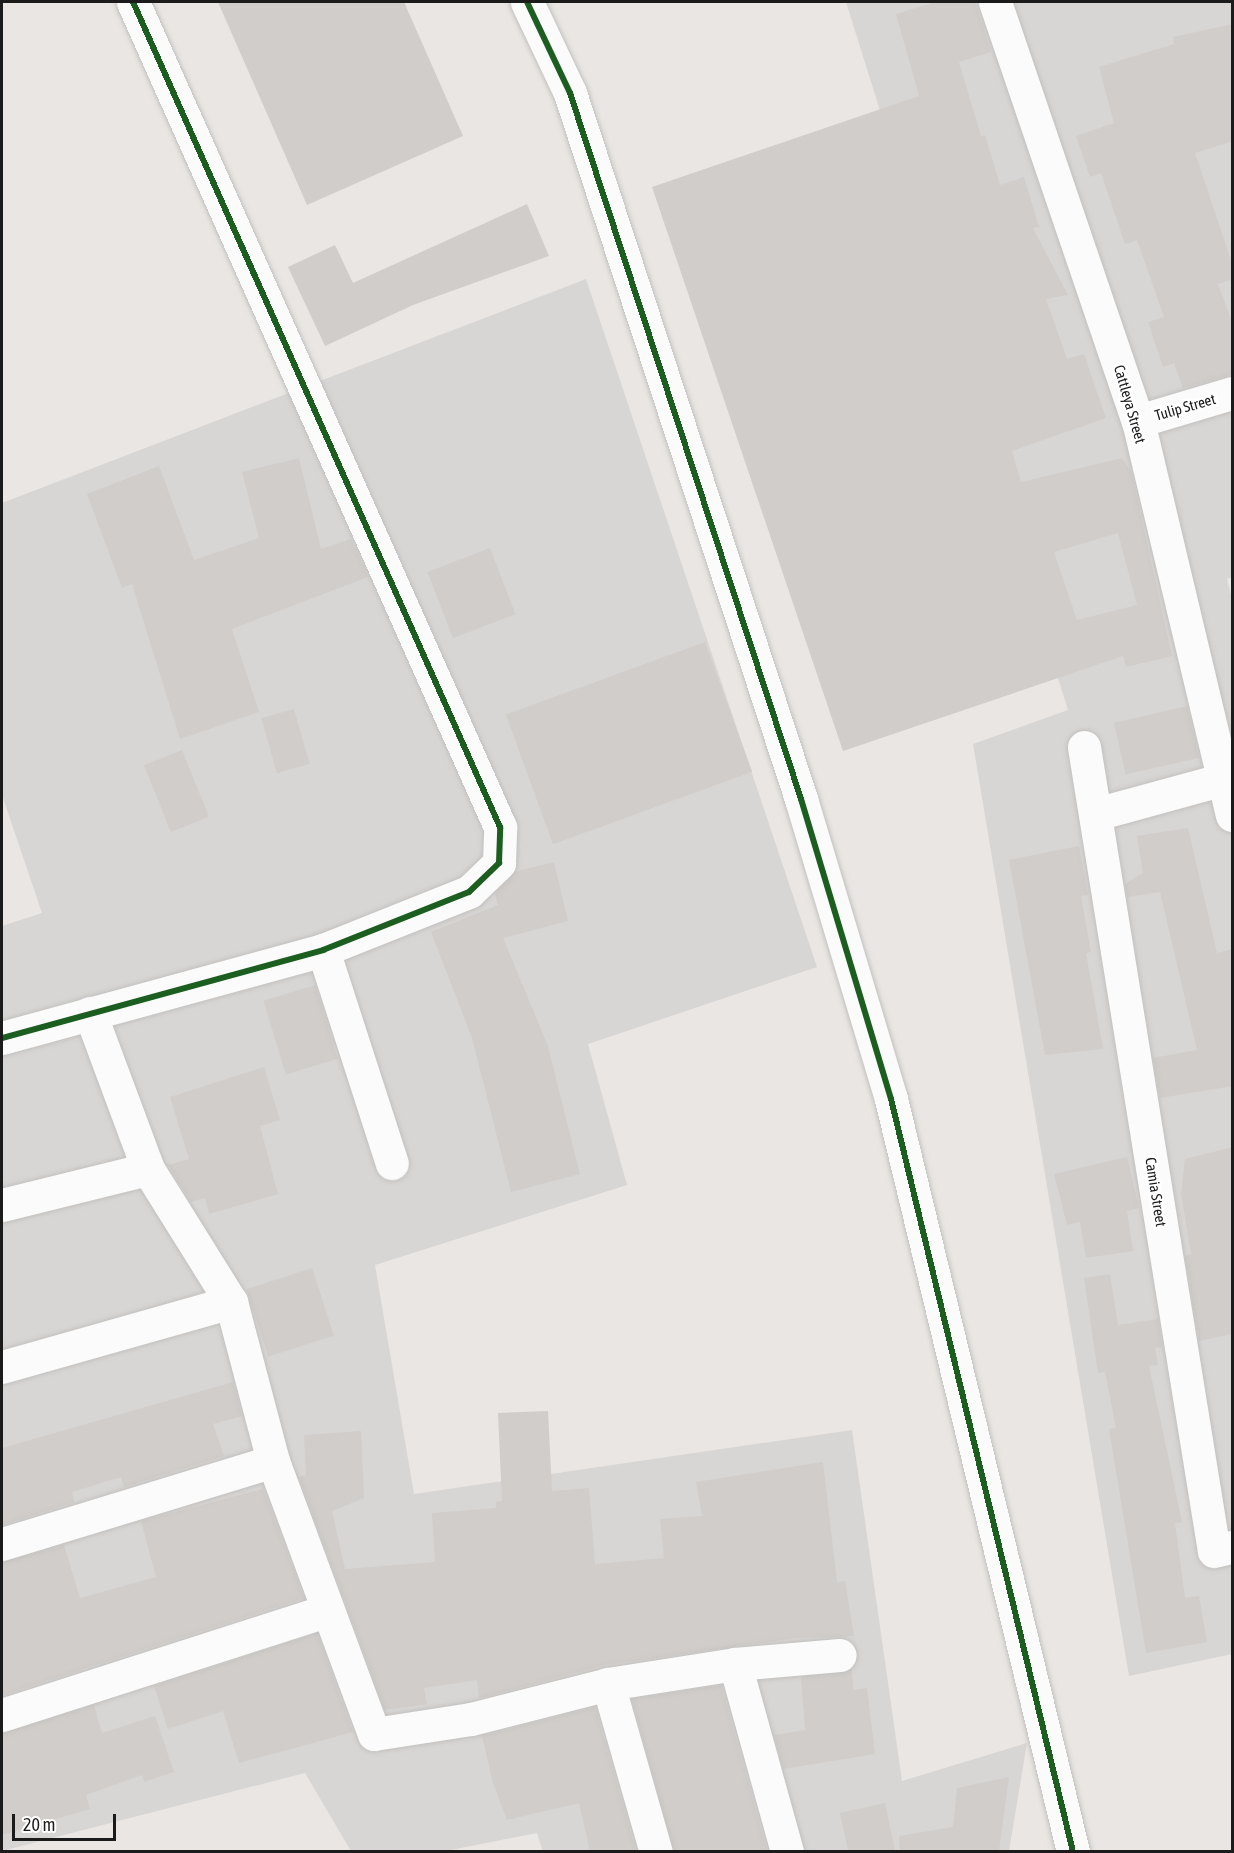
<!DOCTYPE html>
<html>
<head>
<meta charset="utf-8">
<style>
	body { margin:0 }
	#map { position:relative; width:1234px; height:1853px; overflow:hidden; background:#e9e6e3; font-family:"Asap Condensed",sans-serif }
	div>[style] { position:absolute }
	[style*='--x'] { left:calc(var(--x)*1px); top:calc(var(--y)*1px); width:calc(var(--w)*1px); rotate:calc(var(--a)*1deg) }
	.residential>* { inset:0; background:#d8d6d5 }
	.building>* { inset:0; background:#d0cdca; transform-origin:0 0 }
	.roads { filter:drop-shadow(0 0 2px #c2c1bf) drop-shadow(0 0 2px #c2c1bf) }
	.minor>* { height:33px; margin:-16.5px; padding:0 16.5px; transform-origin:16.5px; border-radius:16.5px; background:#fcfbfb }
	.cycleway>* { height:6px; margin:-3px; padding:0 3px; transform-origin:3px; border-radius:3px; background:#1b5e20 }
	span { translate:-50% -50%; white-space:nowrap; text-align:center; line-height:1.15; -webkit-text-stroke:6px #fff; paint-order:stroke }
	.street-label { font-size:15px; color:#1b1b1b }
	.frame { position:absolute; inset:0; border:3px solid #1b1b1b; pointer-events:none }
	.scale { position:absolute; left:12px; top:1814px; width:104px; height:27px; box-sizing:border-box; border:3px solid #1b1b1b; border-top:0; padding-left:8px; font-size:18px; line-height:21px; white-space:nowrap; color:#1b1b1b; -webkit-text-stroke:4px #fff; paint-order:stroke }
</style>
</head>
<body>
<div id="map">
	<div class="residential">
		<i style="clip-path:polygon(846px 2px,1232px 2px,1232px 577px,1227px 579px,1232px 599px,1232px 1654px,1129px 1676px,973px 744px,1068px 710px)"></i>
		<i style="clip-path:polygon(586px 279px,817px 967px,588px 1044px,627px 1185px,375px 1265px,414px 1494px,852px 1430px,902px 1781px,1027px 1743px,1009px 1851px,543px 1852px,537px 1833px,446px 1851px,351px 1851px,305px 1773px,2px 1851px,2px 926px,42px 913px,2px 795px,2px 503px)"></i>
	</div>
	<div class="building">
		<i style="clip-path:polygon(218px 2px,404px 2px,463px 136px,307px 205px)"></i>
		<i style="clip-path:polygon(evenodd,936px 2px,975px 2px,991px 52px,959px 62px,981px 136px,985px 135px,1000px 185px,1024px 177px,1039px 227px,1033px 228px,1068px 295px,1046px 299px,1067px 359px,1084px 354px,1106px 418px,1012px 451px,1021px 482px,1122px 458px,1131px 471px,1172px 656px,1126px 667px,1123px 656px,843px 751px,652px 187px,919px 96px,896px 14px,936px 2px,1118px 533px,1137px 605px,1077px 620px,1054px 552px,1118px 533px)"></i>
		<i style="clip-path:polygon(1233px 24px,1233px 141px,1195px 153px,1233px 266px,1233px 279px,1218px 284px,1233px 325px,1233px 374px,1183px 388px,1174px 363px,1163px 367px,1148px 322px,1164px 317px,1137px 240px,1125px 244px,1101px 173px,1090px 177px,1076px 136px,1114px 123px,1099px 67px,1174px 44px,1173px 37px)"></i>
		<i style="clip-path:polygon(527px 204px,549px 256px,413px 305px,325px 346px,288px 267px,335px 245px,353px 283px)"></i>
		<i style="clip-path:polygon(299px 458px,321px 549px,351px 539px,368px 577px,232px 629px,259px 712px,180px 739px,132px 584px,122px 588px,87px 494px,159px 466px,194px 560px,259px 538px,242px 472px)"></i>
		<i style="left:490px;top:548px;width:71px;height:67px;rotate:69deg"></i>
		<i style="left:705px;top:642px;width:138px;height:212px;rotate:70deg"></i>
		<i style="left:1187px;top:706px;width:53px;height:75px;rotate:77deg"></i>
		<i style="left:294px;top:709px;width:57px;height:34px;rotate:74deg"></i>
		<i style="left:182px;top:750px;width:72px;height:41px;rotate:68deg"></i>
		<i style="clip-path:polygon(1188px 828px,1217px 953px,1233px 949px,1233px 1086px,1160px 1098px,1153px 1058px,1197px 1050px,1160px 892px,1127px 897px,1125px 884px,1143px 873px,1137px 836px)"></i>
		<i style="clip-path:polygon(1079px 846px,1088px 895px,1081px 896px,1091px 952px,1086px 953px,1103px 1049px,1045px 1055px,1009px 860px)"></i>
		<i style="clip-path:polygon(554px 862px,568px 921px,503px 938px,548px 1046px,580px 1174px,511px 1192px,472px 1038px,431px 932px,498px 905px,495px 893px,514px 872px)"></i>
		<i style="left:315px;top:985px;width:77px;height:54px;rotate:73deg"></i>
		<i style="clip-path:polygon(264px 1067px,280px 1120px,260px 1126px,278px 1194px,209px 1214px,205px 1198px,191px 1202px,168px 1165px,189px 1159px,170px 1097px)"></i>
		<i style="clip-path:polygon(1233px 1147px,1233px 1334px,1199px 1341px,1185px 1256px,1191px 1254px,1181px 1194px,1185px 1159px)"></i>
		<i style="clip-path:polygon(1127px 1157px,1139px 1208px,1127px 1211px,1133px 1251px,1086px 1258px,1080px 1222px,1067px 1225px,1054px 1174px)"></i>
		<i style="left:312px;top:1268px;width:71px;height:69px;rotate:72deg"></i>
		<i style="clip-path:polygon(1110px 1274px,1118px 1325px,1158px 1319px,1162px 1347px,1155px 1348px,1158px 1365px,1149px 1366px,1182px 1522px,1175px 1523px,1185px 1598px,1199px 1596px,1207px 1642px,1146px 1653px,1109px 1429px,1116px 1428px,1105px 1372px,1098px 1373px,1084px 1278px)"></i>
		<i style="clip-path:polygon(233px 1382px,242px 1416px,213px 1424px,224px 1456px,124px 1487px,121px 1477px,72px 1492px,74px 1502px,2px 1525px,2px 1448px)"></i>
		<i style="clip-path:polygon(548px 1411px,552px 1491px,589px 1488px,595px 1564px,664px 1558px,660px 1519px,702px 1516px,696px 1482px,823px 1462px,837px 1582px,845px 1581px,854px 1636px,797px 1638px,605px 1665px,479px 1698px,477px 1680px,424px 1688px,427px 1704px,385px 1710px,299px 1477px,306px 1475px,304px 1435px,361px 1431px,364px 1498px,332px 1511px,345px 1569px,435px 1562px,432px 1513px,496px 1508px,496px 1502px,502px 1501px,498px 1413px)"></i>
		<i style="clip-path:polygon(263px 1489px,304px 1598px,2px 1695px,2px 1562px,64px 1545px,80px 1598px,156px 1577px,141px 1521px)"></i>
		<i style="clip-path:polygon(317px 1633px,353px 1732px,239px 1763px,223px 1711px,168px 1729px,154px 1686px)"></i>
		<i style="clip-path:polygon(852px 1669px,853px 1690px,867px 1688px,875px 1754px,783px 1769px,774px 1735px,805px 1730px,801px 1677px)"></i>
		<i style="clip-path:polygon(721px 1685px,767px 1851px,674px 1851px,632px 1699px)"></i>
		<i style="clip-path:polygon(94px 1705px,102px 1733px,155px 1716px,174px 1772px,144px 1782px,142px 1775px,86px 1795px,90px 1809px,2px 1835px,2px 1733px)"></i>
		<i style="clip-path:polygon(595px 1707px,636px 1851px,590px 1851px,579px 1803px,507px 1820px,493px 1783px,482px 1736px)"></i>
		<i style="clip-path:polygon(1009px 1777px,999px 1851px,900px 1851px,899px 1836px,953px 1827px,957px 1788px)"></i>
		<i style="clip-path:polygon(885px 1803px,895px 1851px,848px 1851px,840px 1813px)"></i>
	</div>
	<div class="roads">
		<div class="minor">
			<i style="--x:527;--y:2;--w:101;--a:64.7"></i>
			<i style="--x:570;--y:93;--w:743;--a:71.88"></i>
			<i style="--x:801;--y:799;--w:313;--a:73.3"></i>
			<i style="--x:891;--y:1099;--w:775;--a:76.41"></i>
			<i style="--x:995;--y:2;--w:443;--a:71.2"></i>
			<i style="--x:1138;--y:421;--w:405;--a:76.6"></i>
			<i style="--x:1138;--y:421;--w:98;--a:-16.6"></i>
			<i style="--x:1084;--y:747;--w:814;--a:80.82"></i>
			<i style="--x:1214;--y:1551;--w:18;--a:-13"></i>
			<i style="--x:1096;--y:814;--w:133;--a:-15.3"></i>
			<i style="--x:323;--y:950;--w:224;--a:72.1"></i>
			<i style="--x:90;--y:1013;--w:166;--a:69.6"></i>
			<i style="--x:148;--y:1169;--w:157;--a:58"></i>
			<i style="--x:231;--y:1302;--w:164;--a:75.2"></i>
			<i style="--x:273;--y:1461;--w:291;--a:69.7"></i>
			<i style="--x:374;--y:1734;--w:98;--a:-8.8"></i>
			<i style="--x:471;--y:1719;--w:141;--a:-14.3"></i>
			<i style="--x:608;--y:1684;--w:129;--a:-8.9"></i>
			<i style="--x:735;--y:1664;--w:105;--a:-4.9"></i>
			<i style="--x:2;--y:1038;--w:333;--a:-15.3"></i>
			<i style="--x:323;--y:950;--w:157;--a:-21.7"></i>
			<i style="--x:469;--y:892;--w:42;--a:-44"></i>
			<i style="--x:499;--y:863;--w:36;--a:-88"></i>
			<i style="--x:500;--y:827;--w:903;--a:-113.98"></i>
			<i style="--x:2;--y:1205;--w:150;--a:-13.9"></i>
			<i style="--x:2;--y:1367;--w:238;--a:-15.8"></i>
			<i style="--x:2;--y:1544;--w:283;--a:-17"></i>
			<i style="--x:735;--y:1664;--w:195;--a:74.5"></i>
			<i style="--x:608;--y:1684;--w:175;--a:74.1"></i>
			<i style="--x:2;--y:1715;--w:339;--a:-17.8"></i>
		</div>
	</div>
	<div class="cycleway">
		<i style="--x:527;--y:2;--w:101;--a:64.7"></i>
		<i style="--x:570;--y:93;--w:743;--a:71.88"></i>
		<i style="--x:801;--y:799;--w:313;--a:73.3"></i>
		<i style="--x:891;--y:1099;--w:775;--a:76.41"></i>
		<i style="--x:2;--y:1038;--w:333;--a:-15.3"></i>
		<i style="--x:323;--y:950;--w:157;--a:-21.7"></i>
		<i style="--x:469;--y:892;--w:42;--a:-44"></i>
		<i style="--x:499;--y:863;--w:36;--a:-88"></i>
		<i style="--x:500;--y:827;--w:903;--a:-113.98"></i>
	</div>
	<div class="street-label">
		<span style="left:1130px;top:404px;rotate:74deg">Cattleya Street</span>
		<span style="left:1185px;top:407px;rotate:-16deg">Tulip Street</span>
		<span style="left:1156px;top:1192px;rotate:81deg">Camia Street</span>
	</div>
	<div class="frame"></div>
	<div class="scale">20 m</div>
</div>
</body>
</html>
